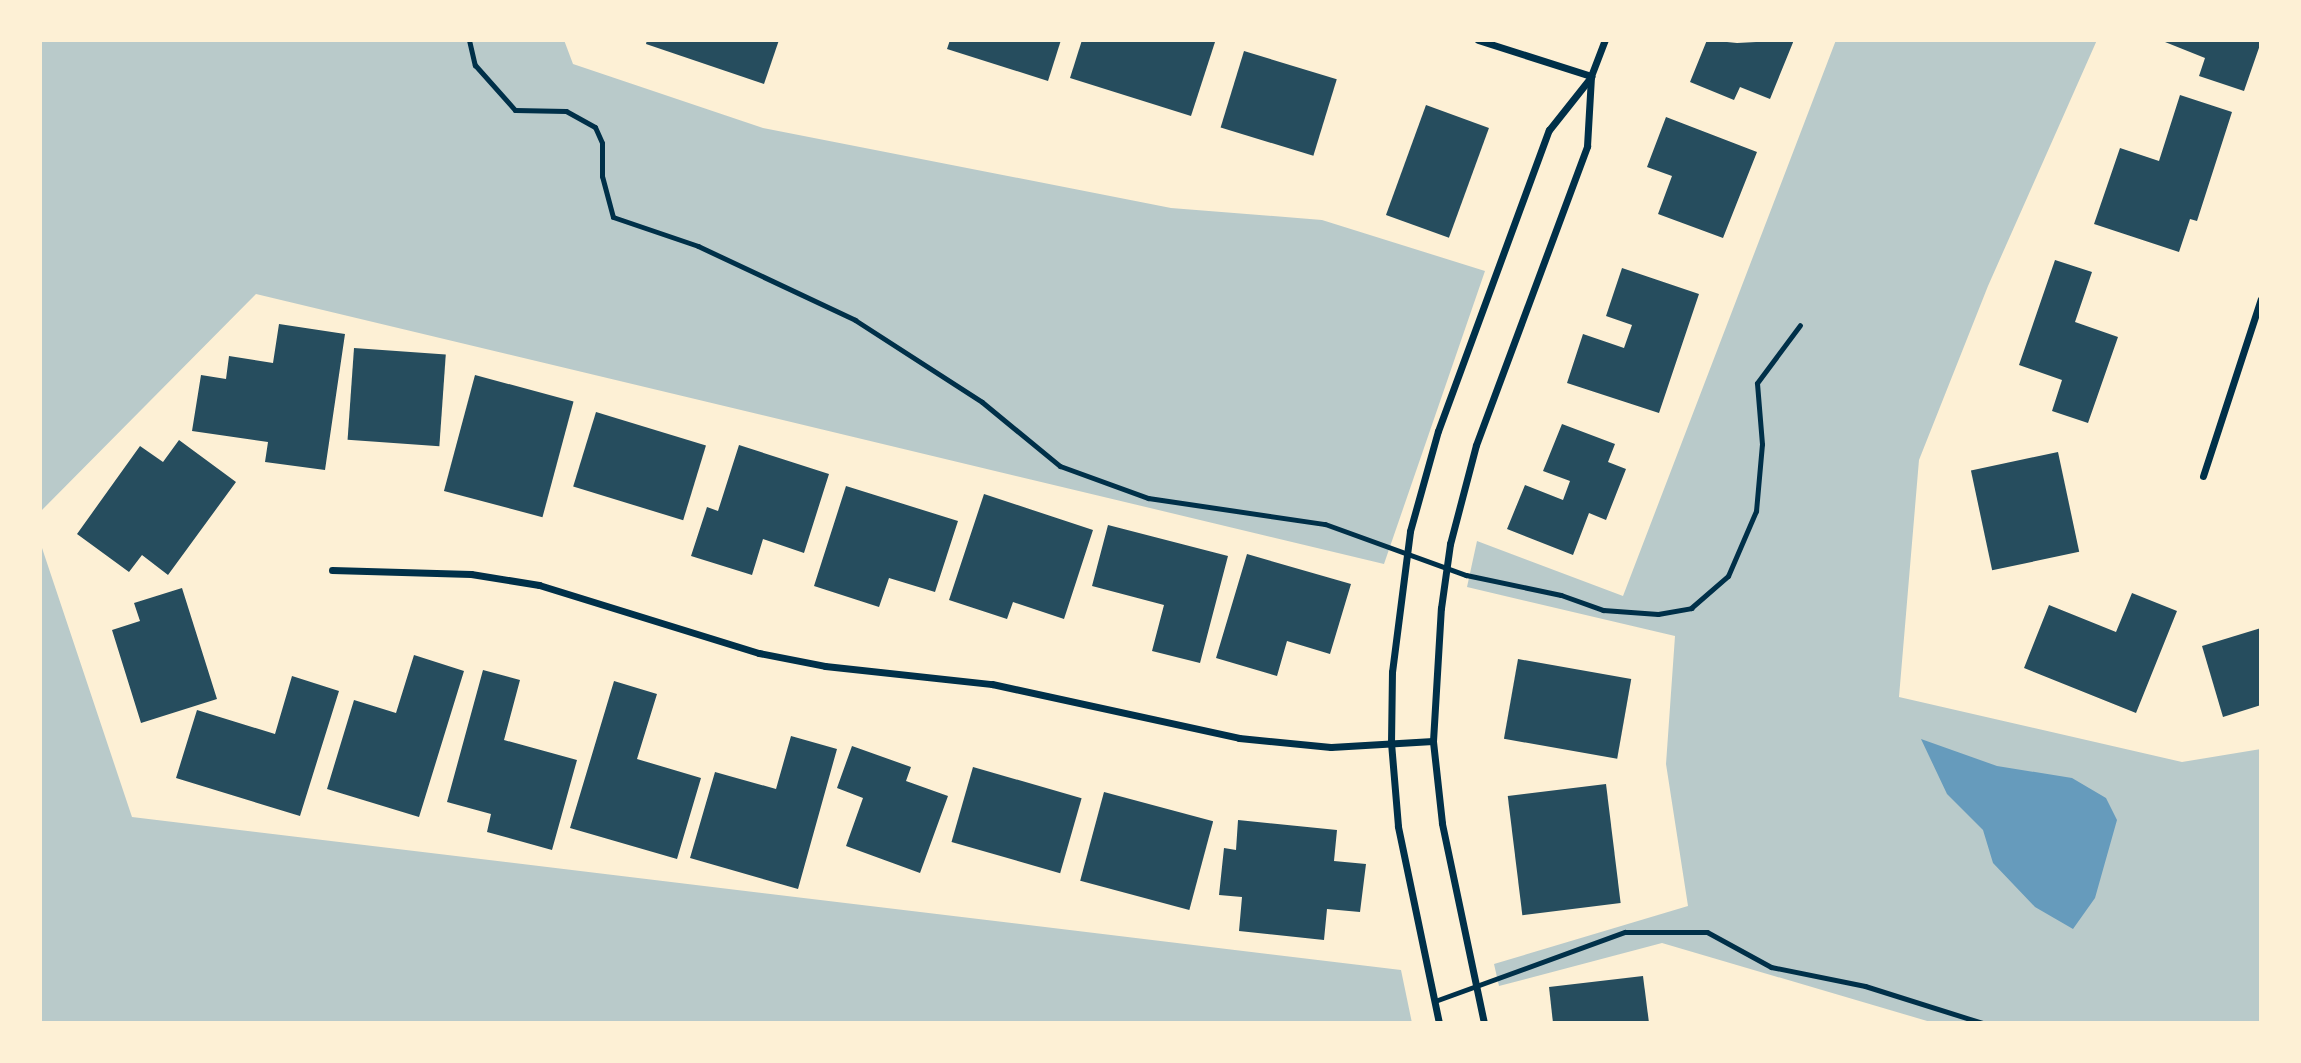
<!DOCTYPE html>
<html>
<head>
<meta charset="utf-8">
<style>
	body { margin:0 }
	#map { position:relative; width:2301px; height:1063px; overflow:hidden; background:#fdf0d5; font-family:"Titillium Web",sans-serif }
	div>[style] { position:absolute }
	[style*='--x'] { left:calc(var(--x)*1px); top:calc(var(--y)*1px); width:calc(var(--w)*1px); rotate:calc(var(--a)*1deg) }
	.green>* { inset:0; background:#b9caca }
	.water>* { inset:0; background:#669bbc }
	.building>* { inset:0; background:#264d5e; transform-origin:0 0 }
	.service>* { height:5px; margin:-2.5px; padding:0 2.5px; transform-origin:2.5px; border-radius:2.5px; background:#003049 }
	.minor>* { height:7px; margin:-3.5px; padding:0 3.5px; transform-origin:3.5px; border-radius:3.5px; background:#003049 }
	span { translate:-50% -50%; white-space:nowrap; text-align:center; line-height:1.15; -webkit-text-stroke:7px #fdf0d5; paint-order:stroke }
	.frame { position:absolute; inset:0; border:42px solid #fdf0d5; pointer-events:none }
</style>
</head>
<body>
<div id="map">
	<div class="green">
		<i style="clip-path:polygon(40px 40px,564px 40px,573px 64px,763px 128px,1171px 208px,1322px 220px,1485px 271px,1384px 564px,256px 294px,40px 512px)"></i>
		<i style="clip-path:polygon(1836px 40px,2097px 40px,1988px 286px,1919px 460px,1899px 697px,2182px 762px,2261px 749px,2261px 1023px,1934px 1023px,1662px 943px,1499px 986px,1494px 964px,1688px 906px,1666px 764px,1675px 636px,1467px 587px,1477px 541px,1623px 596px)"></i>
		<i style="clip-path:polygon(40px 542px,132px 817px,1401px 970px,1412px 1023px,40px 1023px)"></i>
	</div>
	<div class="water">
		<i style="clip-path:polygon(1921px 739px,1997px 766px,2072px 778px,2106px 798px,2117px 820px,2095px 898px,2073px 929px,2035px 907px,1993px 863px,1983px 830px,1947px 794px)"></i>
	</div>
	<div class="building">
		<i style="clip-path:polygon(647px 40px,779px 40px,764px 84px,646px 44px)"></i>
		<i style="clip-path:polygon(950px 40px,1061px 40px,1048px 81px,947px 49px)"></i>
		<i style="clip-path:polygon(1082px 40px,1210px 40px,1215px 42px,1191px 116px,1070px 78px)"></i>
		<i style="clip-path:polygon(1707px 40px,1737px 43px,1794px 40px,1770px 99px,1740px 87px,1734px 100px,1690px 82px)"></i>
		<i style="clip-path:polygon(2160px 40px,2261px 40px,2261px 42px,2244px 91px,2199px 76px,2205px 58px)"></i>
		<i style="left:1244px;top:51px;width:97px;height:80px;rotate:17deg"></i>
		<i style="clip-path:polygon(2180px 95px,2232px 112px,2197px 221px,2190px 219px,2179px 252px,2094px 224px,2120px 148px,2159px 161px)"></i>
		<i style="left:1426px;top:105px;width:67px;height:117px;rotate:20deg"></i>
		<i style="clip-path:polygon(1666px 117px,1757px 152px,1723px 238px,1658px 214px,1672px 176px,1647px 167px)"></i>
		<i style="clip-path:polygon(2055px 260px,2092px 272px,2075px 322px,2118px 337px,2088px 423px,2052px 411px,2062px 380px,2019px 365px)"></i>
		<i style="clip-path:polygon(1622px 268px,1699px 294px,1659px 413px,1567px 383px,1583px 334px,1624px 348px,1632px 325px,1606px 316px)"></i>
		<i style="clip-path:polygon(279px 324px,345px 334px,325px 470px,265px 462px,268px 442px,192px 431px,201px 375px,226px 379px,229px 356px,273px 363px)"></i>
		<i style="left:354px;top:348px;width:92px;height:92px;rotate:4deg"></i>
		<i style="left:475px;top:375px;width:102px;height:120px;rotate:15deg"></i>
		<i style="left:596px;top:412px;width:115px;height:78px;rotate:17deg"></i>
		<i style="clip-path:polygon(1562px 424px,1615px 444px,1608px 462px,1626px 469px,1606px 520px,1589px 513px,1573px 555px,1507px 529px,1525px 485px,1563px 500px,1570px 481px,1543px 471px)"></i>
		<i style="clip-path:polygon(179px 440px,236px 482px,168px 575px,142px 555px,129px 572px,77px 534px,140px 446px,163px 462px)"></i>
		<i style="clip-path:polygon(739px 445px,829px 474px,804px 553px,763px 539px,752px 575px,691px 556px,707px 507px,718px 511px)"></i>
		<i style="left:2058px;top:452px;width:102px;height:89px;rotate:78deg"></i>
		<i style="clip-path:polygon(846px 486px,958px 521px,935px 592px,889px 578px,879px 607px,814px 586px)"></i>
		<i style="clip-path:polygon(984px 494px,1093px 530px,1064px 619px,1013px 602px,1007px 619px,949px 600px)"></i>
		<i style="clip-path:polygon(1108px 525px,1228px 556px,1200px 663px,1152px 651px,1164px 605px,1092px 586px)"></i>
		<i style="clip-path:polygon(1247px 554px,1351px 584px,1330px 654px,1287px 641px,1277px 676px,1216px 658px)"></i>
		<i style="clip-path:polygon(182px 588px,217px 699px,141px 723px,112px 630px,140px 621px,134px 603px)"></i>
		<i style="clip-path:polygon(2132px 593px,2177px 611px,2136px 713px,2024px 668px,2049px 605px,2116px 632px)"></i>
		<i style="clip-path:polygon(2261px 628px,2261px 705px,2223px 717px,2202px 646px)"></i>
		<i style="clip-path:polygon(414px 655px,464px 671px,419px 817px,327px 789px,354px 700px,396px 713px)"></i>
		<i style="left:1518px;top:659px;width:115px;height:81px;rotate:10deg"></i>
		<i style="clip-path:polygon(483px 670px,520px 680px,504px 740px,577px 760px,552px 850px,487px 832px,491px 814px,447px 802px)"></i>
		<i style="clip-path:polygon(292px 676px,339px 691px,300px 816px,176px 778px,197px 710px,275px 734px)"></i>
		<i style="clip-path:polygon(614px 681px,657px 694px,637px 759px,701px 778px,677px 859px,570px 828px)"></i>
		<i style="clip-path:polygon(791px 736px,837px 749px,798px 889px,690px 858px,715px 772px,776px 789px)"></i>
		<i style="clip-path:polygon(852px 746px,911px 767px,906px 781px,948px 796px,920px 873px,846px 846px,863px 798px,837px 788px)"></i>
		<i style="left:973px;top:767px;width:113px;height:78px;rotate:16deg"></i>
		<i style="left:1606px;top:784px;width:120px;height:99px;rotate:83deg"></i>
		<i style="left:1104px;top:792px;width:113px;height:92px;rotate:15deg"></i>
		<i style="clip-path:polygon(1238px 820px,1337px 830px,1334px 861px,1366px 864px,1360px 912px,1327px 909px,1324px 940px,1239px 931px,1242px 897px,1219px 895px,1224px 848px,1236px 850px)"></i>
		<i style="clip-path:polygon(1643px 976px,1649px 1023px,1553px 1023px,1549px 987px)"></i>
	</div>
	<div class="service">
		<i style="--x:469;--y:40;--w:26;--a:77"></i>
		<i style="--x:475;--y:65;--w:60;--a:48.4"></i>
		<i style="--x:515;--y:110;--w:51;--a:1.1"></i>
		<i style="--x:566;--y:111;--w:33;--a:29"></i>
		<i style="--x:595;--y:127;--w:17;--a:66"></i>
		<i style="--x:602;--y:143;--w:33;--a:90"></i>
		<i style="--x:602;--y:176;--w:42;--a:75"></i>
		<i style="--x:613;--y:217;--w:90;--a:18.8"></i>
		<i style="--x:698;--y:246;--w:174;--a:25.2"></i>
		<i style="--x:855;--y:320;--w:151;--a:32.8"></i>
		<i style="--x:982;--y:402;--w:101;--a:39.4"></i>
		<i style="--x:1060;--y:466;--w:94;--a:20"></i>
		<i style="--x:1148;--y:498;--w:179;--a:8.4"></i>
		<i style="--x:1325;--y:524;--w:150;--a:19.9"></i>
		<i style="--x:1466;--y:575;--w:97;--a:11.9"></i>
		<i style="--x:1561;--y:595;--w:45;--a:19.7"></i>
		<i style="--x:1603;--y:610;--w:55;--a:4.2"></i>
		<i style="--x:1658;--y:614;--w:34;--a:-10"></i>
		<i style="--x:1691;--y:608;--w:49;--a:-40.9"></i>
		<i style="--x:1728;--y:576;--w:71;--a:-66.7"></i>
		<i style="--x:1756;--y:511;--w:67;--a:-84.9"></i>
		<i style="--x:1762;--y:444;--w:61;--a:-94.7"></i>
		<i style="--x:1757;--y:383;--w:72;--a:-53.4"></i>
		<i style="--x:1435;--y:1001;--w:202;--a:-20"></i>
		<i style="--x:1625;--y:932;--w:82;--a:0"></i>
		<i style="--x:1707;--y:932;--w:73;--a:28.7"></i>
		<i style="--x:1771;--y:967;--w:96;--a:11.4"></i>
		<i style="--x:1865;--y:986;--w:123;--a:17.5"></i>
	</div>
	<div class="minor">
		<i style="--x:1478;--y:40;--w:119;--a:17.7"></i>
		<i style="--x:2203;--y:476;--w:186;--a:-71.9"></i>
		<i style="--x:332;--y:570;--w:139;--a:1.6"></i>
		<i style="--x:471;--y:574;--w:69;--a:9.2"></i>
		<i style="--x:539;--y:585;--w:230;--a:17.2"></i>
		<i style="--x:759;--y:653;--w:67;--a:11.1"></i>
		<i style="--x:825;--y:666;--w:168;--a:6.2"></i>
		<i style="--x:992;--y:684;--w:253;--a:12.3"></i>
		<i style="--x:1239;--y:738;--w:92;--a:5.6"></i>
		<i style="--x:1331;--y:747;--w:102;--a:-3.4"></i>
		<i style="--x:1439;--y:1023;--w:201;--a:-101.8"></i>
		<i style="--x:1398;--y:826;--w:83;--a:-94.8"></i>
		<i style="--x:1391;--y:743;--w:71;--a:-89.2"></i>
		<i style="--x:1392;--y:672;--w:142;--a:-82.7"></i>
		<i style="--x:1410;--y:531;--w:104;--a:-74.4"></i>
		<i style="--x:1438;--y:431;--w:321;--a:-69.8"></i>
		<i style="--x:1549;--y:130;--w:68;--a:-51.6"></i>
		<i style="--x:1484;--y:1023;--w:204;--a:-101.9"></i>
		<i style="--x:1442;--y:823;--w:82;--a:-96.3"></i>
		<i style="--x:1433;--y:741;--w:133;--a:-86.6"></i>
		<i style="--x:1441;--y:608;--w:65;--a:-82"></i>
		<i style="--x:1450;--y:544;--w:102;--a:-75.3"></i>
		<i style="--x:1476;--y:445;--w:319;--a:-69.6"></i>
		<i style="--x:1587;--y:146;--w:70;--a:-86.7"></i>
		<i style="--x:1591;--y:76;--w:39;--a:-69"></i>
	</div>
	<div class="frame"></div>
</div>
</body>
</html>
